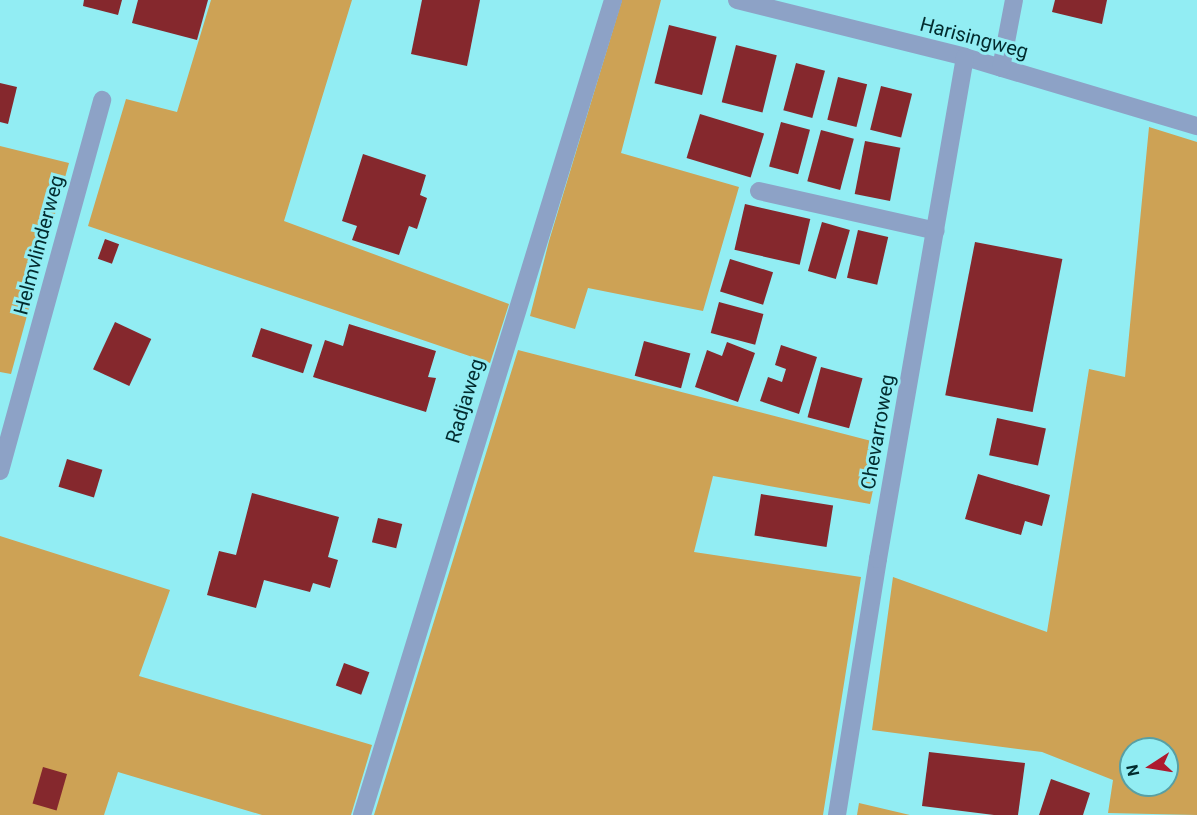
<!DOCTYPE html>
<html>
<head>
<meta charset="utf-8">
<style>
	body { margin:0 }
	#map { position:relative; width:1197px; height:815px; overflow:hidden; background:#92edf3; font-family:Roboto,sans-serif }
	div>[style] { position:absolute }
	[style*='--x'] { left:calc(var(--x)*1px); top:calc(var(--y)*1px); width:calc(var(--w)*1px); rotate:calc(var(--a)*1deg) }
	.green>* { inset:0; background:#cda255 }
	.building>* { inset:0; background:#85282d; transform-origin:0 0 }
	.minor>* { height:18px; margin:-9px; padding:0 9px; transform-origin:9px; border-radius:9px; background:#8da2c6 }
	span { translate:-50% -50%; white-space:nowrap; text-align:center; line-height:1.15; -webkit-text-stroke:6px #92edf3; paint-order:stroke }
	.street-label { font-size:20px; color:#022b2e }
	.north { position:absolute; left:1119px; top:737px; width:60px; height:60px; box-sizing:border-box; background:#92edf3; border:2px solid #589fa4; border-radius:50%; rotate:258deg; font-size:16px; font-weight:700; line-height:24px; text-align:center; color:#022b2e }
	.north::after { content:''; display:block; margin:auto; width:21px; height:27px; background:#ae1a2f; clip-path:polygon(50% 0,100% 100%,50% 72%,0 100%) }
</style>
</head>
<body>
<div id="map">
	<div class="green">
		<i style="clip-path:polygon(211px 0,352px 0,284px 221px,509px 304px,490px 363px,88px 226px,126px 99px,177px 112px)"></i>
		<i style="clip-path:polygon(622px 0,661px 0,621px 153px,739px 187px,703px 311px,588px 288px,575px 329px,530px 316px,549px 241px)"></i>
		<i style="clip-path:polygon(evenodd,1149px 127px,1197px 142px,1197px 815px,1108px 813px,1113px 780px,1042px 752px,872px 730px,893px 577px,1047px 632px,1089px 369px,1125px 377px,1149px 127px,1131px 749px,1167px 749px,1167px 785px,1131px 785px,1131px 749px)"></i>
		<i style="clip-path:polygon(0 146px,69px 163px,11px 374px,0 372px)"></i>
		<i style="clip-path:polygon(518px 350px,883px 444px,870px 504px,713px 476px,694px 552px,861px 577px,823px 815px,374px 815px)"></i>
		<i style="clip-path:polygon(0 536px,170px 590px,139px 676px,372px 745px,351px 815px,262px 815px,118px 772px,104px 815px,0 815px)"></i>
		<i style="clip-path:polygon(859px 803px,910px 815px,857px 815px)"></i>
	</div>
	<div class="building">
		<i style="clip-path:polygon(84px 0,122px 0,118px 15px,83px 6px)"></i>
		<i style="clip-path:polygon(138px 0,208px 0,197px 40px,132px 23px)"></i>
		<i style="clip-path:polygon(422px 0,480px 0,467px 66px,411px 54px)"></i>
		<i style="clip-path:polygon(1055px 0,1107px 0,1102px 24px,1052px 12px)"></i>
		<i style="left:669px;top:25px;width:49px;height:60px;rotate:14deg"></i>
		<i style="left:736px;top:45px;width:42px;height:59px;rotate:14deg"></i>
		<i style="left:796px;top:63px;width:30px;height:49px;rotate:15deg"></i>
		<i style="left:838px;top:77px;width:30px;height:44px;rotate:14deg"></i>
		<i style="clip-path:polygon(0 83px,17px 87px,8px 124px,0 122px)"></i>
		<i style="left:881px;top:86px;width:32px;height:45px;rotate:14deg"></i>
		<i style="left:700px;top:114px;width:67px;height:46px;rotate:17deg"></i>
		<i style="left:781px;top:122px;width:30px;height:46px;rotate:15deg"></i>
		<i style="left:821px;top:130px;width:34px;height:53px;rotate:15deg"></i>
		<i style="left:865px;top:141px;width:36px;height:54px;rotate:11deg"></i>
		<i style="clip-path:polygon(363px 154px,426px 175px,420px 195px,427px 198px,417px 229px,409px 226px,399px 255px,352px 240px,357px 226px,342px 221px)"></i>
		<i style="left:745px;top:204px;width:67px;height:47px;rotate:13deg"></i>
		<i style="left:822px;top:222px;width:29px;height:51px;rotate:16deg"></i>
		<i style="left:858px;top:230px;width:31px;height:49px;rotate:13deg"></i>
		<i style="left:105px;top:239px;width:15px;height:21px;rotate:20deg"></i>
		<i style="left:975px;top:242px;width:89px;height:156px;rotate:11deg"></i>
		<i style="left:730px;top:259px;width:45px;height:34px;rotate:17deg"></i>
		<i style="left:719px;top:302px;width:46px;height:32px;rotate:15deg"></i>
		<i style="left:115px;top:322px;width:40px;height:52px;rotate:25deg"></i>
		<i style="clip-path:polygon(349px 324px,436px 351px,428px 377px,436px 378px,426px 412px,313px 377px,325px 340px,343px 346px)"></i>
		<i style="left:261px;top:328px;width:54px;height:30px;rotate:18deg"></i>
		<i style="left:644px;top:341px;width:48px;height:36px;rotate:15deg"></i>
		<i style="clip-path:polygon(727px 342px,755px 353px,738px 402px,695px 387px,707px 350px,722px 356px)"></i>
		<i style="clip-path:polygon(781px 345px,817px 357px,799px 414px,760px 401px,768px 377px,782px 382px,786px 369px,775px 365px)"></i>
		<i style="left:821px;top:367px;width:43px;height:52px;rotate:15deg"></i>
		<i style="left:997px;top:418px;width:50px;height:38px;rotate:12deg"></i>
		<i style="left:67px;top:459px;width:37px;height:29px;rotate:17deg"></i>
		<i style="clip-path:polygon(978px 474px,1050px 495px,1042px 526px,1025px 521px,1021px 535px,965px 519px)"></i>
		<i style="clip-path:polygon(252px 493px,339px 517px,328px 557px,338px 560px,330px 588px,313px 583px,310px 592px,264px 580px,256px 608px,207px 595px,219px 551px,236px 555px)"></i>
		<i style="left:761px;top:494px;width:73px;height:42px;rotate:9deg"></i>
		<i style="left:378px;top:518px;width:25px;height:25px;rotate:14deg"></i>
		<i style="left:344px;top:663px;width:27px;height:24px;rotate:20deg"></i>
		<i style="clip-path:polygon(929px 752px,1025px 763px,1018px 815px,994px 815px,922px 806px)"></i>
		<i style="left:43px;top:767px;width:25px;height:38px;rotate:16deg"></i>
		<i style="clip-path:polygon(1051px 779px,1090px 793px,1083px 815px,1039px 815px)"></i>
	</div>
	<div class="minor">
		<i style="--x:737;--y:0;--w:235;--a:14"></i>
		<i style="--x:965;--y:57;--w:242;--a:16.6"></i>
		<i style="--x:1001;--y:68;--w:69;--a:-79.2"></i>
		<i style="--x:759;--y:191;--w:181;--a:12.7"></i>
		<i style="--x:0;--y:471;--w:385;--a:-74.6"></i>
		<i style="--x:362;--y:815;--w:853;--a:-72.88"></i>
		<i style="--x:837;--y:815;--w:259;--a:-80.9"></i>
		<i style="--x:878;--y:559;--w:509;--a:-80.17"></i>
	</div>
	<div class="street-label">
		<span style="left:974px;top:38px;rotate:15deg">Harisingweg</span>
		<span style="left:39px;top:245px;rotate:-75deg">Helmvlinderweg</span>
		<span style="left:465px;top:401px;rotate:-73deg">Radjaweg</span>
		<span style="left:878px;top:432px;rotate:-80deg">Chevarroweg</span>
	</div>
	<div class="north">N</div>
</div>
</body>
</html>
